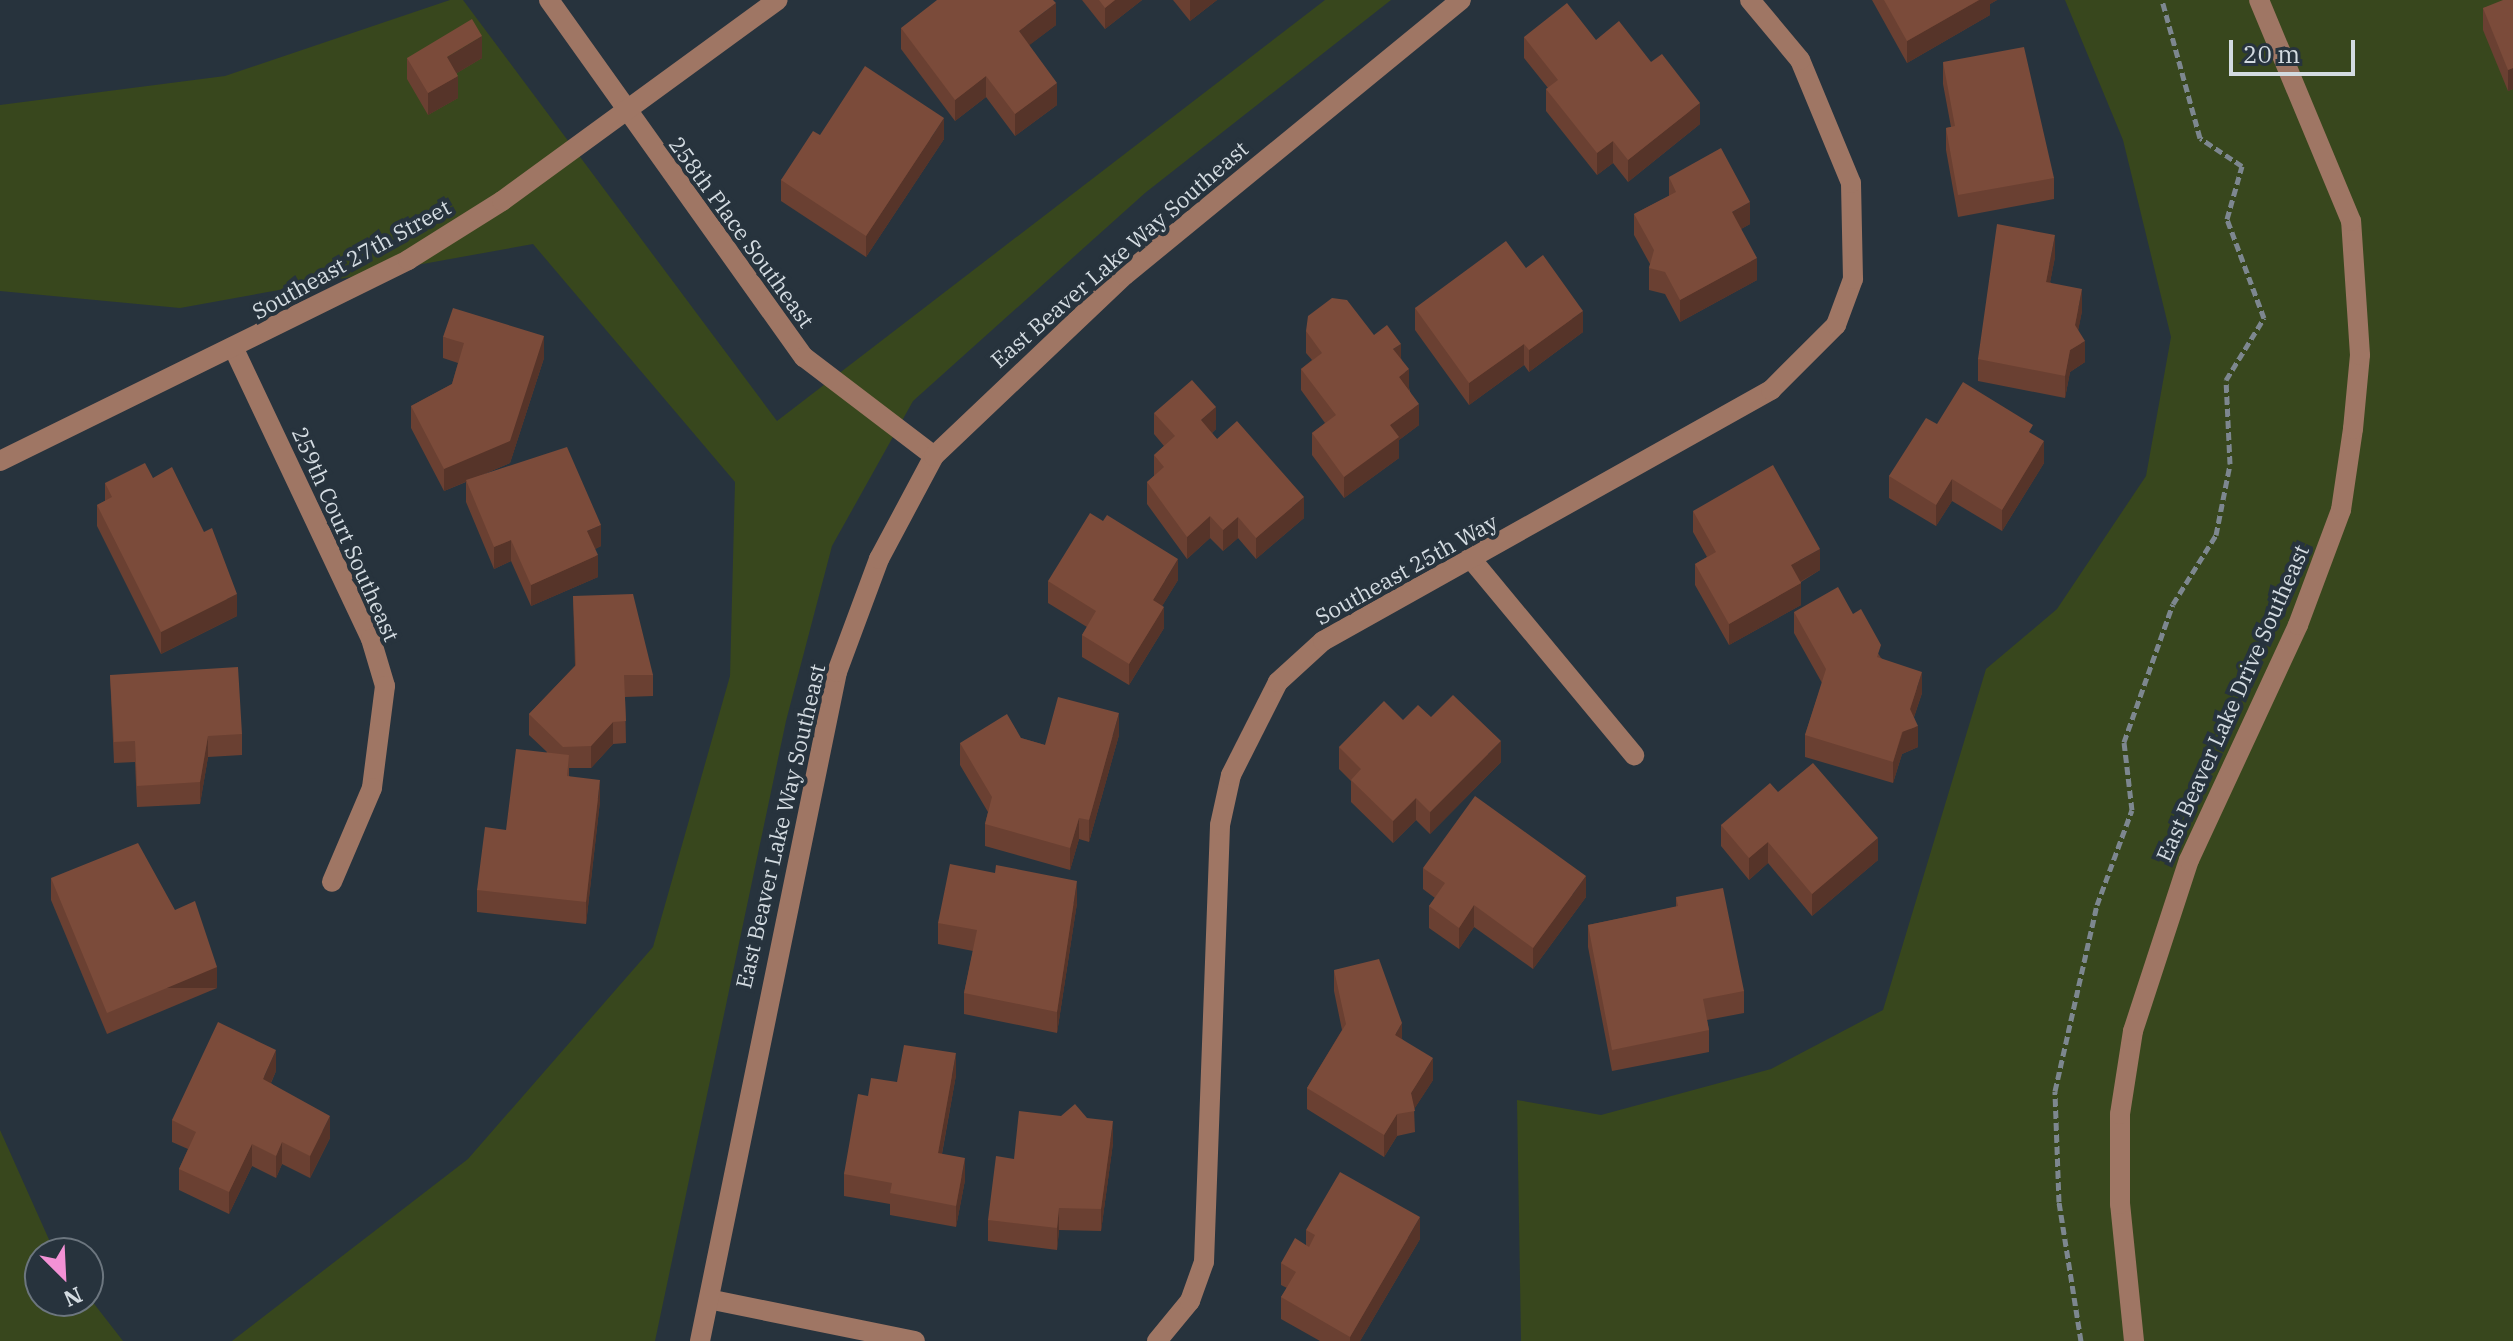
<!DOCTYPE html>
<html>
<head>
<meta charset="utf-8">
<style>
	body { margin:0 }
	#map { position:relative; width:2513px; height:1341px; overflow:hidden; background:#27333d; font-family:"IBM Plex Serif",serif }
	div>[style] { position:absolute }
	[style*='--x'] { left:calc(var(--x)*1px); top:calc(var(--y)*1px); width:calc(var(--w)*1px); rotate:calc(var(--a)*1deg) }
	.green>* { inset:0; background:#38471d }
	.path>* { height:5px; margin-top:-2.5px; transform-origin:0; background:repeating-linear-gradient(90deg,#7d878f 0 8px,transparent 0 12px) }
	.minor>* { height:20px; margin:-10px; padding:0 10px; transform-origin:10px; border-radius:10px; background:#9f7664 }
	.wall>* { inset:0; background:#6a4032 }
	.shaded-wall>* { inset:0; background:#563429; transform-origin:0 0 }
	.building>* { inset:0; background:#7b4b3a }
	span { translate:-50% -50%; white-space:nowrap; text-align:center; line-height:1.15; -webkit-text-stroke:8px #27333d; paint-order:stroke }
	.street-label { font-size:22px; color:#d3dbe1 }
	.north { position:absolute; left:24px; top:1237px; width:80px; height:80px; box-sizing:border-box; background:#27333d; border:2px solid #6c767f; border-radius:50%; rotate:156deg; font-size:22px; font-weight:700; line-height:32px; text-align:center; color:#d3dbe1 }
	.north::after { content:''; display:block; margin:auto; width:28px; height:36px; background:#f391d5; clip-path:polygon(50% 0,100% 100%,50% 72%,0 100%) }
	.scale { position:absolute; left:2229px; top:40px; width:126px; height:36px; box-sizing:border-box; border:4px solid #d3dbe1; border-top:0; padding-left:10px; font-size:24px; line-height:28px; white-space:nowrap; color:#d3dbe1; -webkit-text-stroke:6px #27333d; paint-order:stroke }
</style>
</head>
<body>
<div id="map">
	<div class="green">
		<i style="clip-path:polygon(450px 0,463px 0,777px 421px,1325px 0,1391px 0,1145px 193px,913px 401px,832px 546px,786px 721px,655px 1341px,232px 1341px,468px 1159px,653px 947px,730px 676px,735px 482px,533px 244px,180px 308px,0 291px,0 105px,225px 76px)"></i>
		<i style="clip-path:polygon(2065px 0,2513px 0,2513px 1341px,1521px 1341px,1517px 1100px,1601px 1115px,1771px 1069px,1883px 1010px,1986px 669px,2057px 609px,2146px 476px,2171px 337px,2123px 140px)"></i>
		<i style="clip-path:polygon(0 1130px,55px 1253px,40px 1253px,40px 1301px,88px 1296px,123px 1341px,0 1341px)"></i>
	</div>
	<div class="path">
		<i style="--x:2081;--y:1341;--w:141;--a:-99"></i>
		<i style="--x:2059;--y:1202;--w:111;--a:-92.1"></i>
		<i style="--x:2055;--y:1091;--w:191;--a:-77.3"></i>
		<i style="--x:2097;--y:905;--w:101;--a:-69.8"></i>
		<i style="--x:2132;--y:810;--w:68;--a:-96.7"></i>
		<i style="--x:2124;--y:742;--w:146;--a:-70.5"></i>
		<i style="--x:2173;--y:604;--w:81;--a:-58.1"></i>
		<i style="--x:2216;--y:535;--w:72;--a:-78.8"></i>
		<i style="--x:2230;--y:464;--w:84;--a:-92.7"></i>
		<i style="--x:2226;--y:380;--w:73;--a:-58.5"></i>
		<i style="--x:2264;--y:318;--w:106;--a:-110.5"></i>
		<i style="--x:2227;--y:219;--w:55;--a:-74.2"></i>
		<i style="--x:2242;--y:166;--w:50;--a:-146.3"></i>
		<i style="--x:2200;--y:138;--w:143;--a:-105.4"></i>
	</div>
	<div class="minor">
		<i style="--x:549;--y:0;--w:439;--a:54.5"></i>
		<i style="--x:804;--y:357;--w:163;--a:37.3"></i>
		<i style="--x:234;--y:349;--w:321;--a:64.7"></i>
		<i style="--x:371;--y:639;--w:49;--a:73.4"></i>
		<i style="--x:385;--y:686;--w:103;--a:97.3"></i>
		<i style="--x:372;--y:788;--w:102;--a:113.1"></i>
		<i style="--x:0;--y:461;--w:455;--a:-26.2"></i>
		<i style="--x:408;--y:260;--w:111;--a:-32.1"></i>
		<i style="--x:502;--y:201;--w:341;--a:-36.1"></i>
		<i style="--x:1472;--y:560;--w:254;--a:50.3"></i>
		<i style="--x:713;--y:1300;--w:206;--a:11.5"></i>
		<i style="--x:700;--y:1341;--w:683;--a:-78.43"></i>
		<i style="--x:837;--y:672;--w:121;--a:-69.6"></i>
		<i style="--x:879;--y:559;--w:117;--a:-61.9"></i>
		<i style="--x:934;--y:456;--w:263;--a:-43.5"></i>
		<i style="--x:1125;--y:275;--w:434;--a:-39.3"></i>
		<i style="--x:1157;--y:1341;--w:52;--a:-50.5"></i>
		<i style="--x:1190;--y:1301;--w:41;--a:-70.3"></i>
		<i style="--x:1204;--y:1262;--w:437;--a:-87.9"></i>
		<i style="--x:1220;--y:825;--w:51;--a:-77.6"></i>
		<i style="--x:1231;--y:775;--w:104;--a:-63.2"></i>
		<i style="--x:1278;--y:682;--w:61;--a:-42.3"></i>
		<i style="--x:1323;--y:641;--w:514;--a:-29.26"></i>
		<i style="--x:1771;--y:390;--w:92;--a:-45"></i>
		<i style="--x:1836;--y:325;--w:49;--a:-69.7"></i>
		<i style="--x:1853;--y:279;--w:96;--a:-91.2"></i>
		<i style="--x:1851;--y:183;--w:133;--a:-112.5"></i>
		<i style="--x:1800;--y:60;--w:78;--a:-129.8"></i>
		<i style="--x:2134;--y:1341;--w:138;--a:-95.8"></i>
		<i style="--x:2120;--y:1204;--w:90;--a:-90"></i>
		<i style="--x:2120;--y:1114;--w:84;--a:-81.1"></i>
		<i style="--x:2133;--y:1031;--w:180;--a:-71.9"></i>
		<i style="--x:2189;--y:860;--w:259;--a:-65.1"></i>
		<i style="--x:2298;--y:625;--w:123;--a:-69.5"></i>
		<i style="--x:2341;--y:510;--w:82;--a:-81.6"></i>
		<i style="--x:2353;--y:429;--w:74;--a:-84.6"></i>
		<i style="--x:2360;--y:355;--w:134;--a:-93.8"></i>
		<i style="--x:2351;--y:221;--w:239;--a:-112.6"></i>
	</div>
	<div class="wall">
		<i style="clip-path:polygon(1082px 0,1142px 0,1105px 29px)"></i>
		<i style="clip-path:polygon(1173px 0,1217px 0,1190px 21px)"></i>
		<i style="clip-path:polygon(1872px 0,1997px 0,1990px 4px,1990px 15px,1907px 63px)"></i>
		<i style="clip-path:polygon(2513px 0,2513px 89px,2508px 91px,2483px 30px,2483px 8px)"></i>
		<i style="clip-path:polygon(1056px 25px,1029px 45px,1057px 105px,1015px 136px,986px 97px,955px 121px,901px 49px,901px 28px)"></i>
		<i style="clip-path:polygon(1524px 37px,1596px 40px,1651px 62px,1700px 124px,1628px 182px,1613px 163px,1597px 175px,1546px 111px,1546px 89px,1548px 88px,1524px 58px)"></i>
		<i style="clip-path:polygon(407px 58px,482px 58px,457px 73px,458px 98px,428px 115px,407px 79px)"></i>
		<i style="clip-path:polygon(1943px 62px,2054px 178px,2054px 199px,1958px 217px,1946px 150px,1946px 128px,1951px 127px,1943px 84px)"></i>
		<i style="clip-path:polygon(820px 135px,944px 139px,866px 257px,781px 201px,781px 180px)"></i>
		<i style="clip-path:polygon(1669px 177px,1750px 224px,1741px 229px,1757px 280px,1680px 322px,1665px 294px,1649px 290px,1649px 268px,1650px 264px,1634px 235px,1634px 214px,1669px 196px)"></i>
		<i style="clip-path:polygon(2055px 257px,2050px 282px,2082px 311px,2078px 330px,2085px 362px,2070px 372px,2065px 398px,1978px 381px,1978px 359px)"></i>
		<i style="clip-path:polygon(1526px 268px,1583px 332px,1529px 372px,1524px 365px,1469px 405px,1415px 330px,1415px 308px)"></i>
		<i style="clip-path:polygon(1306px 331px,1374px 335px,1401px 358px,1419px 425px,1399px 440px,1399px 458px,1344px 498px,1312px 455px,1312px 433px,1325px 423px,1301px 390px,1301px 369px,1312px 360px,1306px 353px)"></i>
		<i style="clip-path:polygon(443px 337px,544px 358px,510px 463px,482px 475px,601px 546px,595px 549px,598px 577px,531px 606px,511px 561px,494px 569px,466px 502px,466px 482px,444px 491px,411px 428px,411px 406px,452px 384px,458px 363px,443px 358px)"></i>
		<i style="clip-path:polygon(1154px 413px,1216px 429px,1212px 433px,1217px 439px,1304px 518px,1256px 559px,1238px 538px,1223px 551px,1210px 538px,1187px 559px,1147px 504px,1147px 482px,1154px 476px,1154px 455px,1164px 446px,1154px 434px)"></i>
		<i style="clip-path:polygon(1937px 424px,2033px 435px,2044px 463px,2002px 531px,1952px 501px,1936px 526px,1889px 498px,1889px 476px)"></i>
		<i style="clip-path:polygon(153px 478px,237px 616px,161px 654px,97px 526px,97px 505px,105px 501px,105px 483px)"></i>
		<i style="clip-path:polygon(1693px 511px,1820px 570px,1801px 582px,1801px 605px,1729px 645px,1695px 585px,1695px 564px,1707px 557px,1693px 532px)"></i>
		<i style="clip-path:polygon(1178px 580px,1162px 606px,1164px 628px,1129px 685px,1082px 657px,1082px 635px,1087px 627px,1048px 603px,1048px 581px)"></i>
		<i style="clip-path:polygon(573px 596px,653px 675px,653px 696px,625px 697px,626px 743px,613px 744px,591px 768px,569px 768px,569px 776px,600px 801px,586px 924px,477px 912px,477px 890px,547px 752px,529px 735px,529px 714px,575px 666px)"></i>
		<i style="clip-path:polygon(1794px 612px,1853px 614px,1881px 658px,1922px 693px,1914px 717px,1918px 747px,1902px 754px,1893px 783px,1805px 757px,1805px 735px,1822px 683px,1794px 633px)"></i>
		<i style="clip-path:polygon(110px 675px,242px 734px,242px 755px,208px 757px,200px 804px,137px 807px,135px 762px,114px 763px)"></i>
		<i style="clip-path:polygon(1431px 717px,1501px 762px,1430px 834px,1416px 820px,1393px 843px,1351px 802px,1351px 781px,1339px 769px,1339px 747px,1403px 720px)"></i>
		<i style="clip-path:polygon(1119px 735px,1089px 842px,1079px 839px,1070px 870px,985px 846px,985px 824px,988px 812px,960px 765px,960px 743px,1021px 738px,1045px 745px)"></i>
		<i style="clip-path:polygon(1778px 792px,1878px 860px,1812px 916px,1768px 863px,1749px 880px,1721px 846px,1721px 825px)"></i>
		<i style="clip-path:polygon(1423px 868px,1586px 897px,1533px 969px,1474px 927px,1459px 949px,1429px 928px,1429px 906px,1435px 898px,1423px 889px)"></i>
		<i style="clip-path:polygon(51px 878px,217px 988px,107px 1034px,51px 900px)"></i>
		<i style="clip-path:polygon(1676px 897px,1744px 991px,1744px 1013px,1707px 1020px,1709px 1030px,1709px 1052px,1612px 1071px,1588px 947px,1588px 925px,1676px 907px)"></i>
		<i style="clip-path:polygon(1077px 903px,1057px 1033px,964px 1014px,964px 993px,973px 951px,938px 944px,938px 923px)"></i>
		<i style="clip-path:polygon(1334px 970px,1402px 1039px,1433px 1080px,1414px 1109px,1415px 1132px,1397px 1136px,1384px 1157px,1307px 1109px,1307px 1088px,1342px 1030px,1334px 991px)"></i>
		<i style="clip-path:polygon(276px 1071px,271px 1083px,330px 1138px,310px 1178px,282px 1164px,276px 1178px,252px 1166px,229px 1214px,179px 1190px,179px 1169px,188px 1149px,172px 1142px,172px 1120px)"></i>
		<i style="clip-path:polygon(956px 1075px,942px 1154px,965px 1180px,956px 1227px,890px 1215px,890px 1204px,844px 1196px,844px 1174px,868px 1096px)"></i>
		<i style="clip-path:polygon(1087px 1118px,1113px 1143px,1101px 1231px,1059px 1230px,1057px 1250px,988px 1241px,988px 1220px)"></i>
		<i style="clip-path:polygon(1306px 1230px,1420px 1239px,1360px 1341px,1320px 1341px,1281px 1319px,1281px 1297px,1287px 1288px,1281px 1285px,1281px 1263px,1306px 1245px)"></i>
	</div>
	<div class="shaded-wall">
		<i style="clip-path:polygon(1115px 0,1142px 0,1105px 29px,1105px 8px)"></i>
		<i style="clip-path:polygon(1190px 0,1217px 0,1190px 21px)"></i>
		<i style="clip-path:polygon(1979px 0,1997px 0,1990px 4px,1990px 15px,1907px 63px,1907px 41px)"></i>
		<i style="clip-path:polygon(1056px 3px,1056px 25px,1019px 53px,1019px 31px)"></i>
		<i style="clip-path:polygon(482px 36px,482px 58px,447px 79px,447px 57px)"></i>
		<i style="clip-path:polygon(2513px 68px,2513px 89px,2508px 91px,2508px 70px)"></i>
		<i style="clip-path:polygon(458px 76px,458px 98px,428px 115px,428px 93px)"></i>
		<i style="clip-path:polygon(986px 76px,986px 97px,955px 121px,955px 100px)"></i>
		<i style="clip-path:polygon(1057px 83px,1057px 105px,1015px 136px,1015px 114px)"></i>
		<i style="clip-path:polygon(1700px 103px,1700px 124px,1628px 182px,1628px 160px)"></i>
		<i style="clip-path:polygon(944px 118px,944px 139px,866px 257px,866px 236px)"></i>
		<i style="clip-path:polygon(1613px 141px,1613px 163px,1597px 175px,1597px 153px)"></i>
		<i style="clip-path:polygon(1750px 202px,1750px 224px,1732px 234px,1732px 212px)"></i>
		<i style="clip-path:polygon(2055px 235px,2055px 257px,2046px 303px,2046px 282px)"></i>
		<i style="clip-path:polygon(1757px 258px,1757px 280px,1680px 322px,1680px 300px)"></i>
		<i style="clip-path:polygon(2082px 289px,2082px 311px,2075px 347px,2075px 325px)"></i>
		<i style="clip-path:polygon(1583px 311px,1583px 332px,1529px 372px,1529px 350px)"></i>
		<i style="clip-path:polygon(544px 336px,544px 358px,510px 463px,444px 491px,444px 469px)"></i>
		<i style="clip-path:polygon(2085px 341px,2085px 362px,2070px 372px,2065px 398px,2065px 376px,2070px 350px)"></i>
		<i style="clip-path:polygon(1401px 344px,1401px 366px,1393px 349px)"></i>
		<i style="clip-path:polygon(1524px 344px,1524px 365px,1469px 405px,1469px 383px)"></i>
		<i style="clip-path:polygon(1409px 369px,1409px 391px,1399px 377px)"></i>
		<i style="clip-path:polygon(1419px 404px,1419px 425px,1399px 440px,1399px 458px,1344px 498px,1344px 477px,1390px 425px)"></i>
		<i style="clip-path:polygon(1216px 407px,1216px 429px,1201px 442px,1201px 420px)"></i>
		<i style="clip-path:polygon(2044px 441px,2044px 463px,2002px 531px,2002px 510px)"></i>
		<i style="clip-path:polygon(1952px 479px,1952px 501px,1936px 526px,1936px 505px)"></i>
		<i style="clip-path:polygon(1304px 497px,1304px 518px,1256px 559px,1256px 538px)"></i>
		<i style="clip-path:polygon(1210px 516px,1210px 538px,1187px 559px,1187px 537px)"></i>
		<i style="clip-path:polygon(1238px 517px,1238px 538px,1223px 551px,1223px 530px)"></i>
		<i style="clip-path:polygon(601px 525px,601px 546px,587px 553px,587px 531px)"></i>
		<i style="clip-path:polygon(511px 540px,511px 561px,494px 569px,494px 547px)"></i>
		<i style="clip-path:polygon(1820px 549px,1820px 570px,1791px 587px,1791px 565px)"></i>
		<i style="clip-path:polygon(598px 555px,598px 577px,531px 606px,531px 585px)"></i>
		<i style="clip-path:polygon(1178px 559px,1178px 580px,1153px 621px,1153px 600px)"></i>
		<i style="clip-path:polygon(1801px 583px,1801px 605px,1729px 645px,1729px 624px)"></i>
		<i style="clip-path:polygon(237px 594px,237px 616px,161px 654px,161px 632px)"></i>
		<i style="clip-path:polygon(1164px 607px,1164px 628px,1129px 685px,1129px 664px)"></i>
		<i style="clip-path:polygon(1922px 672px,1922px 693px,1910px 729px,1918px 726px,1918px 747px,1902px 754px,1893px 783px,1893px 762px)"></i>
		<i style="clip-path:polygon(1119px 713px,1119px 735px,1089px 842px,1089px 820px)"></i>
		<i style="clip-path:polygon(613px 722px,613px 744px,591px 768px,591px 746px)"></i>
		<i style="clip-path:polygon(208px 736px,208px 757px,200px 804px,200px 782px)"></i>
		<i style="clip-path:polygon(1501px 741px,1501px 762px,1430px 834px,1430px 812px)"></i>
		<i style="clip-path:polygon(600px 780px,600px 801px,586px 924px,586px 902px)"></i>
		<i style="clip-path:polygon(1416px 798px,1416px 820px,1393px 843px,1393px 821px)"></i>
		<i style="clip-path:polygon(1079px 818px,1079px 839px,1070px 870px,1070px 848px)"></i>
		<i style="clip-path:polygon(1878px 838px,1878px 860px,1812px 916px,1812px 894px)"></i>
		<i style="clip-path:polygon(1768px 842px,1768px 863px,1749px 880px,1749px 858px)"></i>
		<i style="clip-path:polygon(1586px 876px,1586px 897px,1533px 969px,1533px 948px)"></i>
		<i style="clip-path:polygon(1077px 881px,1077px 903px,1057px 1033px,1057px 1012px)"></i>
		<i style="clip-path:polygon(1474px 905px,1474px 927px,1459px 949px,1459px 928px)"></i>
		<i style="left:217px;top:967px;width:21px;height:119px;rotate:90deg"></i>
		<i style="clip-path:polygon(1402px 1023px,1402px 1045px,1395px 1035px)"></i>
		<i style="clip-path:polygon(276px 1050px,276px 1071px,263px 1100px,263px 1079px)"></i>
		<i style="clip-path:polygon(956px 1053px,956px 1075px,938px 1175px,938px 1153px)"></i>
		<i style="clip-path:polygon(1433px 1058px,1433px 1080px,1413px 1111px,1411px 1093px)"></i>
		<i style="clip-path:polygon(1397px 1114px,1397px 1136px,1384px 1157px,1384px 1135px)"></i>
		<i style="clip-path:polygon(330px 1116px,330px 1138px,310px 1178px,310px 1156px)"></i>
		<i style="clip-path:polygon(1113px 1121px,1113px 1143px,1101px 1231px,1101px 1209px)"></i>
		<i style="clip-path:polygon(282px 1142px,282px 1164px,276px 1178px,276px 1156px)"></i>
		<i style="clip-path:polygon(252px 1144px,252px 1166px,229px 1214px,229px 1192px)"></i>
		<i style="clip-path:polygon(965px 1158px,965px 1180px,956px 1227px,956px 1206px)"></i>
		<i style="clip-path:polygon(1059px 1208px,1059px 1230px,1057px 1250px,1057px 1228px)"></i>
		<i style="clip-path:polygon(1420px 1217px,1420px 1239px,1360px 1341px,1350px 1341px,1350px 1337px)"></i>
	</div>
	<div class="building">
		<i style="clip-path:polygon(937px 0,1053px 0,1056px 3px,1019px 31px,1057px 83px,1015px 114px,986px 76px,955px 100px,901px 28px)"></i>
		<i style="clip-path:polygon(1099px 0,1115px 0,1105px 8px)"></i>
		<i style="clip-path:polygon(1884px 0,1979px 0,1907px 41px)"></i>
		<i style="clip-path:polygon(2503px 0,2513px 0,2513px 68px,2508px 70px,2483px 8px)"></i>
		<i style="clip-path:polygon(1567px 3px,1596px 40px,1619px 21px,1651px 62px,1662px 54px,1700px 103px,1628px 160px,1613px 141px,1597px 153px,1546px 89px,1558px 80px,1524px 37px)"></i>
		<i style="clip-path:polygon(472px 19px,482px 36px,447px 57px,458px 76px,428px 93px,407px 58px)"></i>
		<i style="clip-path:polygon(2024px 47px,2054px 178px,1958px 195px,1946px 128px,1955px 126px,1943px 62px)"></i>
		<i style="clip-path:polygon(865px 66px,944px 118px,866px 236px,781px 180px,813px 131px,820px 135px)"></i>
		<i style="clip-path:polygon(1721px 148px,1750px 202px,1732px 212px,1757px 258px,1680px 300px,1665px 272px,1649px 268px,1654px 250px,1634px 214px,1676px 192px,1669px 177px)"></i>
		<i style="clip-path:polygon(1997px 224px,2055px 235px,2046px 282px,2082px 289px,2075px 325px,2085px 341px,2070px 350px,2065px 376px,1978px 359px)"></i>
		<i style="clip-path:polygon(1506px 241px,1526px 268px,1543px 255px,1583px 311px,1529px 350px,1524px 344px,1469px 383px,1415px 308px)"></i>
		<i style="clip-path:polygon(1332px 298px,1347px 300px,1374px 335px,1387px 325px,1401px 344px,1393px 349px,1409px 369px,1399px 377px,1419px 404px,1390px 425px,1399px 437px,1344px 477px,1312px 433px,1336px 415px,1301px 369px,1322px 353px,1306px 331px,1308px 316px)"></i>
		<i style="clip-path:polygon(453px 308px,544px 336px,510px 441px,444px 469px,411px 406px,452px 384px,464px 343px,443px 337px)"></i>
		<i style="clip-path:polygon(1192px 380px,1216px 407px,1201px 420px,1217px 439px,1237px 421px,1304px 497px,1256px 538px,1238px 517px,1223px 530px,1210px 516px,1187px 537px,1147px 482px,1164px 467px,1154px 455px,1175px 436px,1154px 413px)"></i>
		<i style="clip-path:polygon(1963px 382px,2033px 425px,2029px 432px,2044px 441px,2002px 510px,1952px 479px,1936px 505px,1889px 476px,1926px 418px,1937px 424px)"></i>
		<i style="clip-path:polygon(567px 447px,601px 525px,587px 531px,598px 555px,531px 585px,511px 540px,494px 547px,466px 480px)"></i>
		<i style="clip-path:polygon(145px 463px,153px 478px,172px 467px,204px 532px,212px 528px,237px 594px,161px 632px,97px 505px,112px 497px,105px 483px)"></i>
		<i style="clip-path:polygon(1773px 465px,1820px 549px,1791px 565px,1801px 583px,1729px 624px,1695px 564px,1716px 552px,1693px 511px)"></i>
		<i style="clip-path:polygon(1090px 513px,1103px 521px,1107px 515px,1178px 559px,1153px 600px,1164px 607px,1129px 664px,1082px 635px,1096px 611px,1048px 581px)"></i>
		<i style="clip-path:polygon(1838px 587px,1853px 614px,1861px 609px,1881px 645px,1877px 657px,1922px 672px,1910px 709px,1918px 726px,1902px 732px,1893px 762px,1805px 735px,1826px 669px,1794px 612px)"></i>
		<i style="clip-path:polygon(633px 594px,653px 675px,624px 675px,626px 721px,613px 722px,591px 746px,563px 747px,529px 714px,576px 665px,573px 596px)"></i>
		<i style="clip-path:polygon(238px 667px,242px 734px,208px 736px,200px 782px,137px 786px,135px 741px,114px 742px,110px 675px)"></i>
		<i style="clip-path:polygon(1453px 695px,1501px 741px,1430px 812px,1416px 798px,1393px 821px,1351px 780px,1361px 769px,1339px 747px,1384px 701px,1403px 720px,1418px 705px,1431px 717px)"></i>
		<i style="clip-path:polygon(1058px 697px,1119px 713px,1089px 820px,1079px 818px,1070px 848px,985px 824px,992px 797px,960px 743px,1007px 714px,1021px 738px,1045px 745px)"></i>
		<i style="clip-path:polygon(516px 749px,569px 755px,567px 776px,600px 780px,586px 902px,477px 890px,485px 827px,506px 830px)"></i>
		<i style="clip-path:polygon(1813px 763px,1878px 838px,1812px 894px,1768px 842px,1749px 858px,1721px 825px,1770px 783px,1778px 792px)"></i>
		<i style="clip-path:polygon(1475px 796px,1586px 876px,1533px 948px,1474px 905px,1459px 928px,1429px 906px,1445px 883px,1423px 868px)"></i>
		<i style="clip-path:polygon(138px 843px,175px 910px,195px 901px,217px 967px,107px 1013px,51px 878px)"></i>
		<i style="clip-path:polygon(950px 864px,995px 873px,996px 865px,1077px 881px,1057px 1012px,964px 993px,977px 930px,938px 923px)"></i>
		<i style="clip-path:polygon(1723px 888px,1744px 991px,1703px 999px,1709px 1030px,1612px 1050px,1588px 925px,1678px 906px,1676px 897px)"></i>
		<i style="clip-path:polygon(1379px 959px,1402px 1023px,1395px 1035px,1433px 1058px,1411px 1093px,1415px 1111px,1397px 1114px,1384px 1135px,1307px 1088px,1346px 1024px,1334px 970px)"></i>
		<i style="clip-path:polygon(218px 1022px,276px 1050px,263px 1079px,330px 1116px,310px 1156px,282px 1142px,276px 1156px,252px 1144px,229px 1192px,179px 1169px,196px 1132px,172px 1120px)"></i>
		<i style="clip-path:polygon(904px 1045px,956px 1053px,938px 1153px,965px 1158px,956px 1206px,890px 1193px,892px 1183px,844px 1174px,858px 1094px,868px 1096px,871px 1078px,897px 1082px)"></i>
		<i style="clip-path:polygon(1075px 1104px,1087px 1118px,1113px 1121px,1101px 1209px,1059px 1208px,1057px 1228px,988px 1220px,996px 1156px,1014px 1159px,1019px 1111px,1061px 1116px)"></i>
		<i style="clip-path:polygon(1340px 1172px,1420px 1217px,1350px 1337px,1281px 1297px,1296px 1272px,1281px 1263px,1295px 1238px,1309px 1247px,1315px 1235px,1306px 1230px)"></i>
	</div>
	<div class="street-label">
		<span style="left:742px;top:232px;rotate:54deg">258th Place Southeast</span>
		<span style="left:1119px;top:254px;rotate:-41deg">East Beaver Lake Way Southeast</span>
		<span style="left:351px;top:259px;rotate:-29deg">Southeast 27th Street</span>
		<span style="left:346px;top:534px;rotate:66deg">259th Court Southeast</span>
		<span style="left:1406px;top:569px;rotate:-29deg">Southeast 25th Way</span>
		<span style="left:2232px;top:703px;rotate:-66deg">East Beaver Lake Drive Southeast</span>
		<span style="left:780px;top:826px;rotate:-77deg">East Beaver Lake Way Southeast</span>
	</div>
	<div class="north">N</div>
	<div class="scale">20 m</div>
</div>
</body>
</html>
